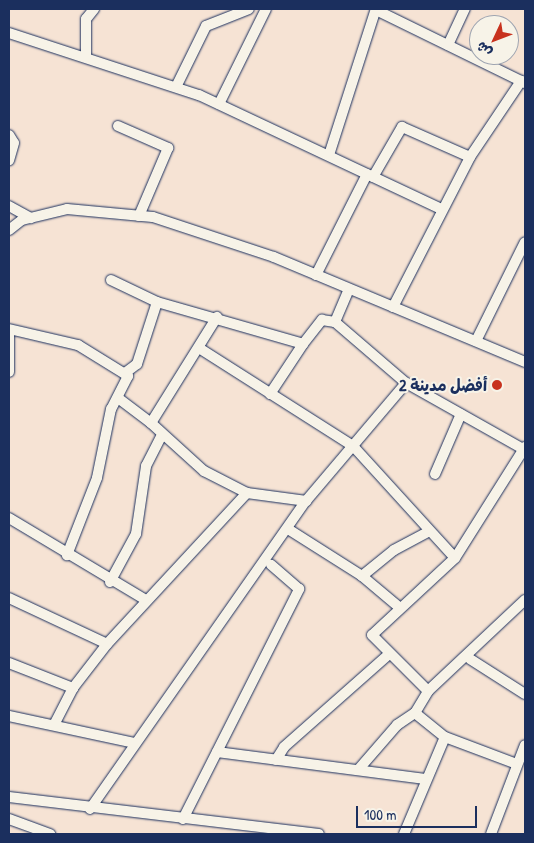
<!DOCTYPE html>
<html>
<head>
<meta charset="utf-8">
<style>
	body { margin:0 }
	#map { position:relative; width:534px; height:843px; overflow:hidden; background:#f6e3d4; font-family:"Patrick Hand","Playpen Sans Arabic",sans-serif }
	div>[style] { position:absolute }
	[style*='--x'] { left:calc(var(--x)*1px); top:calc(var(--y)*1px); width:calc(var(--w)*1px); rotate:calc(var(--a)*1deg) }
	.roads { filter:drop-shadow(0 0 1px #1b2f5e) drop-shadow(0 0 1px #1b2f5e) }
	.minor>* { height:10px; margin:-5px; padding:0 5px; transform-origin:5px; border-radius:5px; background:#f7f3e8 }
	.dots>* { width:14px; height:14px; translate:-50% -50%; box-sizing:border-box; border:2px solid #f7f3e8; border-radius:50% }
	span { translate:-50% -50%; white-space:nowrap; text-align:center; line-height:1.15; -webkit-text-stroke:4px #f7f3e8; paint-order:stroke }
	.poi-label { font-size:16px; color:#1b2f5e; font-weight:700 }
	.right { translate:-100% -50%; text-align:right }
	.frame { position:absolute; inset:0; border:10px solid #1b2f5e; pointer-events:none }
	.north { position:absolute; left:469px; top:15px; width:50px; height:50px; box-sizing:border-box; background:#f7f3e8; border:1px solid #9fa5b1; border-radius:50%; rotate:227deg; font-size:14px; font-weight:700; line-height:20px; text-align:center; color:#1b2f5e }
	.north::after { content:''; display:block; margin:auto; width:18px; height:22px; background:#c8321e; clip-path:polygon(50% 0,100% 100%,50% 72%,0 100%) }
	.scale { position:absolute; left:356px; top:806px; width:121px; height:22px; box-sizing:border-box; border:2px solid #1b2f5e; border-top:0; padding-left:6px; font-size:15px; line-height:18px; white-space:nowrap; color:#1b2f5e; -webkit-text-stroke:4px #f7f3e8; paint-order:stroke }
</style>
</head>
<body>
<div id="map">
	<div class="roads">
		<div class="minor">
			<i style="--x:376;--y:10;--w:166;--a:26.1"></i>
			<i style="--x:9;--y:33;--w:200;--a:18.1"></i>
			<i style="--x:199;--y:95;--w:268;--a:25.2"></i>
			<i style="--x:448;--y:45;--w:40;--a:-65"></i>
			<i style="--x:86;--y:57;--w:38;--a:-90"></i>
			<i style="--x:86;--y:19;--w:13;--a:-51"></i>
			<i style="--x:176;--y:87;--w:68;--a:-63.8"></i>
			<i style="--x:206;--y:26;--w:46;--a:-21.6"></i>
			<i style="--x:219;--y:104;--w:106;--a:-63.7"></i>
			<i style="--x:118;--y:126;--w:55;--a:23.7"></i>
			<i style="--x:168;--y:148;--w:74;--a:113.1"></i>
			<i style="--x:9;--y:135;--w:9;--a:58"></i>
			<i style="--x:14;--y:143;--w:18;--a:106"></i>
			<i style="--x:329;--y:155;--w:153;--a:-72.2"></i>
			<i style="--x:373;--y:177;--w:58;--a:-59.9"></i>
			<i style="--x:402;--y:127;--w:74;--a:23.8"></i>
			<i style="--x:9;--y:206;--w:25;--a:29"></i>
			<i style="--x:9;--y:230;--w:16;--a:-38"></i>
			<i style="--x:22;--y:220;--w:46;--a:-13.7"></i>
			<i style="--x:67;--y:209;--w:86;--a:5.3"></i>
			<i style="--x:153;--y:217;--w:127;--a:18.3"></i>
			<i style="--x:274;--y:257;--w:272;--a:22.7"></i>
			<i style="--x:316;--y:275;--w:113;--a:-63.2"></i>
			<i style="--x:111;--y:280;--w:51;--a:25.6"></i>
			<i style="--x:349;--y:289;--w:36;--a:113"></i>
			<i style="--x:335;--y:322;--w:94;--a:40.7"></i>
			<i style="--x:406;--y:383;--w:137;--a:29.4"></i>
			<i style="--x:393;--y:307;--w:169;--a:-62.8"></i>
			<i style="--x:470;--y:157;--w:92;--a:-56.1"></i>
			<i style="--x:9;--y:329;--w:71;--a:13.1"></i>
			<i style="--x:78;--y:345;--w:59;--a:31.8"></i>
			<i style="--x:128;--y:376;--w:37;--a:117"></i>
			<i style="--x:111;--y:409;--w:70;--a:101.5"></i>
			<i style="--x:97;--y:478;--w:83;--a:111.3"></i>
			<i style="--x:9;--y:333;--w:39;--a:90"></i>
			<i style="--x:476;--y:341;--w:110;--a:-63.7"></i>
			<i style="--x:199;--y:348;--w:183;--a:32.5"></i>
			<i style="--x:353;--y:446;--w:151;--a:47.7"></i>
			<i style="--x:125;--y:373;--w:15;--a:-37"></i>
			<i style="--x:137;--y:364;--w:65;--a:-72.1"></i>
			<i style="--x:157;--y:302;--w:152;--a:16"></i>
			<i style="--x:303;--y:344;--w:31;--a:-52"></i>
			<i style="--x:322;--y:320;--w:13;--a:9"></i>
			<i style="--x:270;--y:394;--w:60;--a:-56.6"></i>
			<i style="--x:118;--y:398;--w:41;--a:37.1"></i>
			<i style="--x:151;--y:423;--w:125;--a:-58.1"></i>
			<i style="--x:151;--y:423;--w:72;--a:42.2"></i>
			<i style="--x:204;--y:471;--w:48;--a:27.1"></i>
			<i style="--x:525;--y:447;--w:131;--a:122.2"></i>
			<i style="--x:455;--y:558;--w:113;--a:137.1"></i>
			<i style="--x:372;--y:635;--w:79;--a:45"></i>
			<i style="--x:428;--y:691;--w:133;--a:-43.2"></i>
			<i style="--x:435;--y:474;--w:65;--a:-66.6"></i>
			<i style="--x:9;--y:518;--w:160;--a:30.9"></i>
			<i style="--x:288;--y:529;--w:88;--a:32.4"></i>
			<i style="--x:362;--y:576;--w:48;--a:40"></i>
			<i style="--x:362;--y:576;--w:41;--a:-39.1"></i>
			<i style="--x:394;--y:550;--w:38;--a:-28"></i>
			<i style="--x:110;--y:582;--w:55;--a:-61.6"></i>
			<i style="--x:136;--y:534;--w:69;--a:-81.6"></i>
			<i style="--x:146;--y:466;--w:34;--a:-63"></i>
			<i style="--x:9;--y:598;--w:108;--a:25.1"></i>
			<i style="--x:470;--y:659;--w:65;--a:32.5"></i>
			<i style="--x:9;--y:663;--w:69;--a:21.3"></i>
			<i style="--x:415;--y:713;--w:38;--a:39"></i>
			<i style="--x:445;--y:737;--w:77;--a:20.6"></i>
			<i style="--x:9;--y:716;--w:129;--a:12.1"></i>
			<i style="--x:54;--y:725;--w:42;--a:-62.8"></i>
			<i style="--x:73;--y:688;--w:56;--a:-52.3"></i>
			<i style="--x:107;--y:644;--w:206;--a:-47.2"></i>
			<i style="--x:247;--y:493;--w:60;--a:7.7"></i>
			<i style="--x:217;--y:752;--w:210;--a:7.4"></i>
			<i style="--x:276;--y:760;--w:15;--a:-58"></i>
			<i style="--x:284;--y:747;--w:140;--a:-41.5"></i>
			<i style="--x:358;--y:770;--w:60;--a:-49.1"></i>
			<i style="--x:397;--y:725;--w:22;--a:-34"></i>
			<i style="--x:415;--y:713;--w:26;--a:-59"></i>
			<i style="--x:9;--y:797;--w:312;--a:6.8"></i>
			<i style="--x:90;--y:809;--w:376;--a:-55"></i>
			<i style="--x:306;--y:501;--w:155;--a:-49.7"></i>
			<i style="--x:9;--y:819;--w:44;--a:20.1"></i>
			<i style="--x:183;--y:819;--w:258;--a:-63.2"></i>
			<i style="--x:299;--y:589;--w:37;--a:-139"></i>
			<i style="--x:404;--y:834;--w:105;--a:-67.1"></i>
			<i style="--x:491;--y:834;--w:95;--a:-69.1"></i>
		</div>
	</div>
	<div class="dots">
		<i style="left:497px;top:385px;background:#c8321e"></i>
	</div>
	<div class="poi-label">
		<span class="right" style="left:487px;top:385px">2 أفضل مدينة</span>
	</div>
	<div class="frame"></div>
	<div class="north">ش</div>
	<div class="scale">100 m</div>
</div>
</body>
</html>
